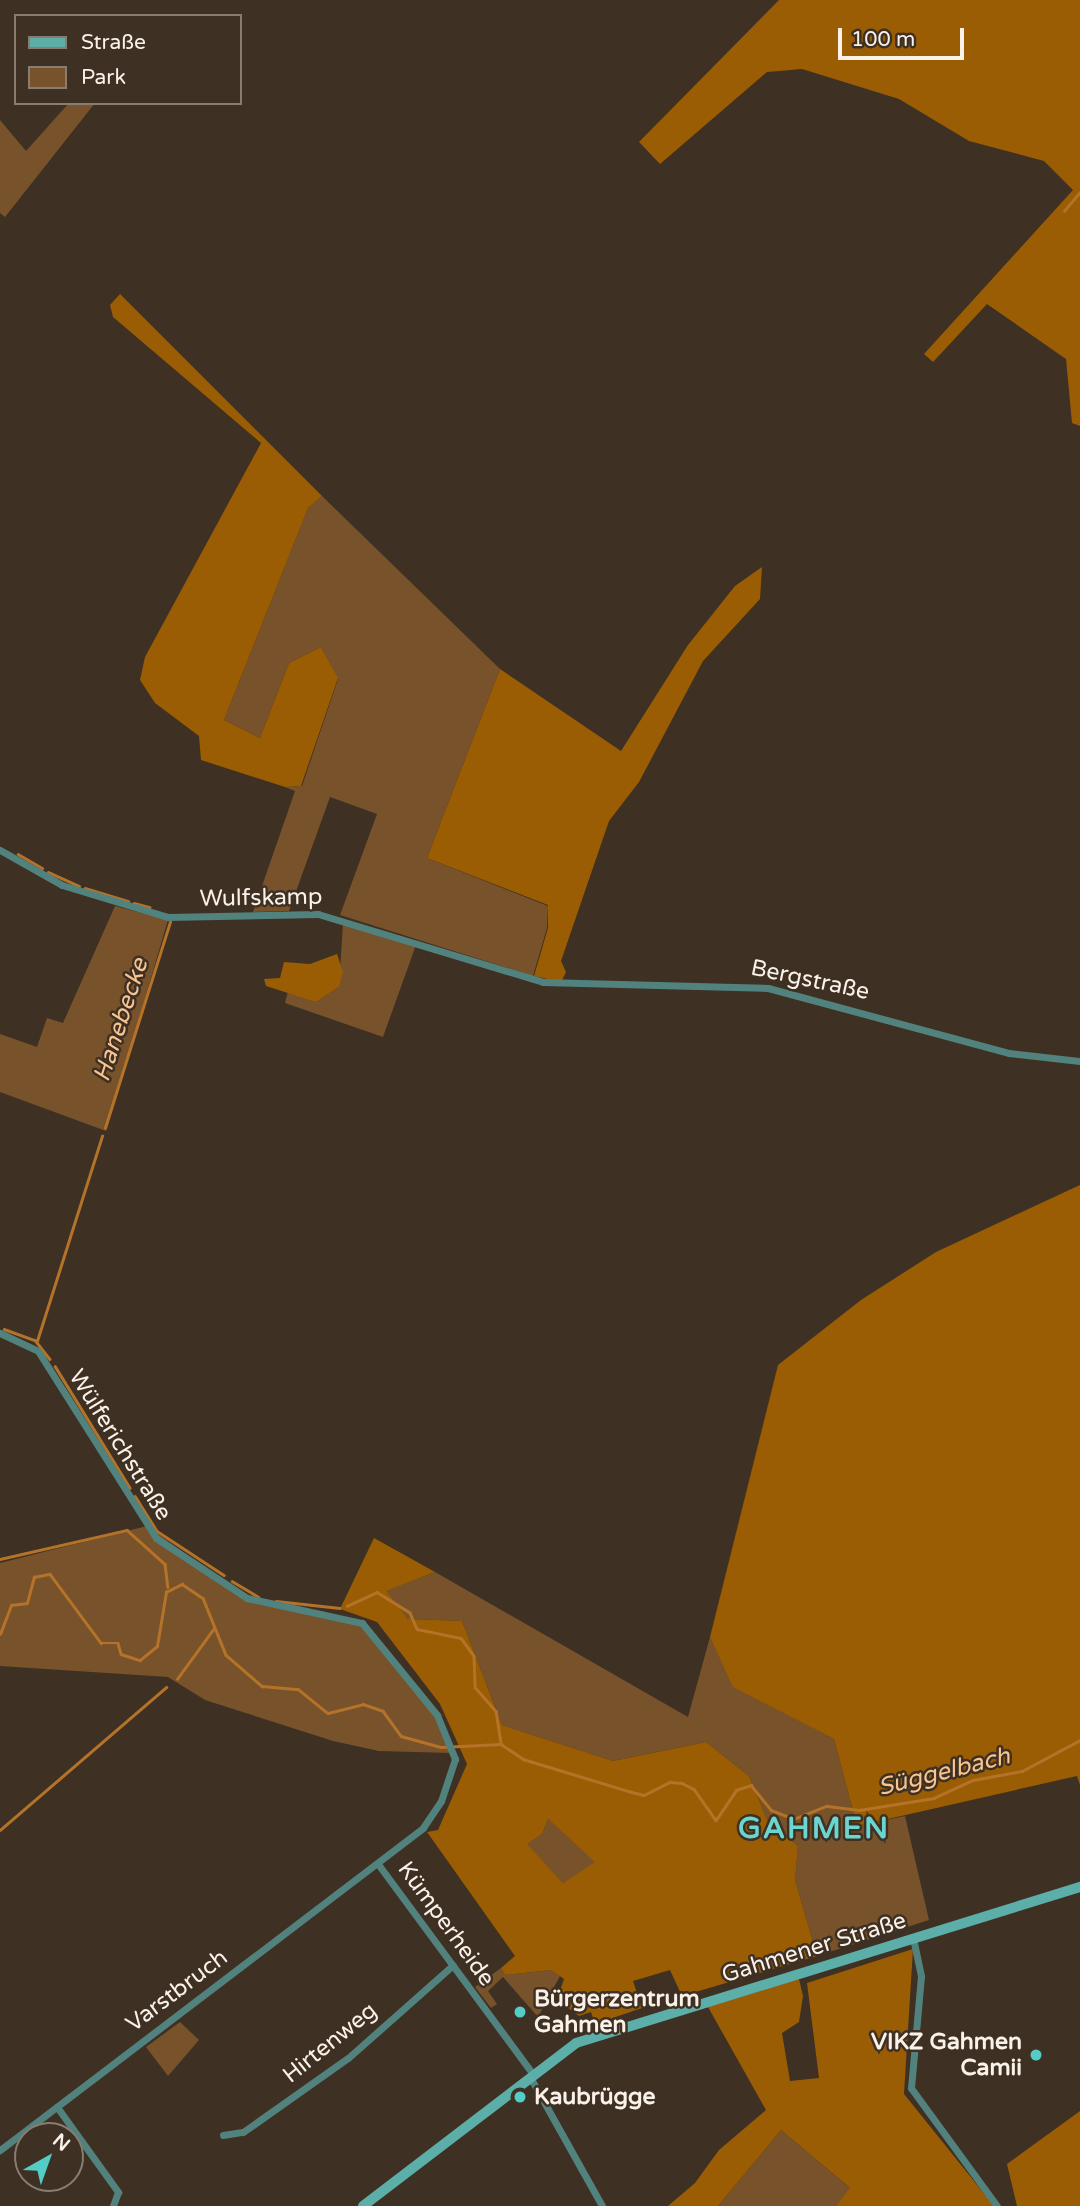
<!DOCTYPE html>
<html>
<head>
<meta charset="utf-8">
<style>
	body { margin:0 }
	#map { position:relative; width:1080px; height:2206px; overflow:hidden; background:#3e3023; font-family:"Varela Round",sans-serif }
	div>[style] { position:absolute }
	[style*='--x'] { left:calc(var(--x)*1px); top:calc(var(--y)*1px); width:calc(var(--w)*1px); rotate:calc(var(--a)*1deg) }
	.green>* { inset:0; background:#78522a }
	.forest>* { inset:0; background:#9b5d03 }
	.stream>* { height:2.5px; margin:-1.25px; padding:0 1.25px; transform-origin:1.25px; border-radius:1.25px; background:#b47329 }
	.street>* { height:7px; margin:-3.5px; padding:0 3.5px; transform-origin:3.5px; border-radius:3.5px; background:#51827e }
	.secondary>* { height:10px; margin:-5px; padding:0 5px; transform-origin:5px; border-radius:5px; background:#5caea8 }
	.dots>* { width:19px; height:19px; translate:-50% -50%; box-sizing:border-box; border:4px solid #3e3023; border-radius:50% }
	span { translate:-50% -50%; white-space:nowrap; text-align:center; line-height:1.15; -webkit-text-stroke:5px #3e3023; paint-order:stroke }
	.street-label { font-size:23px; color:#faf1e9 }
	.poi-label { font-size:23px; color:#faf1e9; font-weight:700 }
	.left { translate:0 -50%; text-align:left }
	.right { translate:-100% -50%; text-align:right }
	.water-label { font-size:24px; color:#f8c491; font-style:italic }
	.district-label { font-size:30px; color:#6ad6cf; font-weight:700; letter-spacing:2px }
	.legend { position:absolute; left:14px; top:14px; width:228px; height:91px; box-sizing:border-box; background:#3e3023; border:2px solid #897d72; margin:0; padding:9px 12px; list-style:none; font-size:21px; color:#faf1e9 }
	.legend li { display:flex; align-items:center; gap:14px; height:35px }
	.legend b { width:35px; border:2px solid #897d72 }
	.north { position:absolute; left:14px; top:2122px; width:70px; height:70px; box-sizing:border-box; background:#3e3023; border:2px solid #897d72; border-radius:50%; rotate:40deg; font-size:19px; font-weight:700; line-height:28px; text-align:center; color:#faf1e9 }
	.north::after { content:''; display:block; margin:auto; width:24px; height:32px; background:#54cdc7; clip-path:polygon(50% 0,100% 100%,50% 72%,0 100%) }
	.scale { position:absolute; left:838px; top:28px; width:126px; height:32px; box-sizing:border-box; border:4px solid #faf1e9; border-top:0; padding-left:9px; font-size:21px; line-height:24px; white-space:nowrap; color:#faf1e9; -webkit-text-stroke:5px #3e3023; paint-order:stroke }
</style>
</head>
<body>
<div id="map">
	<div class="green">
		<i style="clip-path:polygon(69px 103px,95px 103px,5px 217px,0 213px,0 120px,26px 151px)"></i>
		<i style="clip-path:polygon(322px 496px,500px 669px,427px 858px,548px 906px,547px 928px,533px 976px,340px 915px,377px 814px,330px 797px,289px 911px,253px 912px,295px 791px,285px 787px,302px 786px,338px 679px,321px 647px,289px 663px,260px 738px,224px 720px,308px 508px)"></i>
		<i style="clip-path:polygon(115px 906px,168px 920px,106px 1131px,0 1092px,0 1034px,37px 1047px,47px 1018px,63px 1023px)"></i>
		<i style="clip-path:polygon(343px 923px,416px 945px,383px 1037px,285px 1003px,288px 991px,316px 1002px,339px 987px)"></i>
		<i style="clip-path:polygon(147px 1526px,247px 1599px,364px 1625px,434px 1711px,451px 1753px,379px 1751px,333px 1741px,205px 1700px,168px 1677px,0 1666px,0 1563px)"></i>
		<i style="clip-path:polygon(435px 1572px,688px 1717px,710px 1637px,734px 1687px,834px 1739px,857px 1826px,905px 1816px,929px 1920px,817px 1956px,795px 1880px,798px 1846px,768px 1822px,749px 1776px,706px 1742px,613px 1761px,502px 1725px,462px 1621px,408px 1619px,385px 1591px)"></i>
		<i style="clip-path:polygon(548px 1819px,596px 1862px,563px 1883px,526px 1844px,542px 1834px)"></i>
		<i style="clip-path:polygon(501px 1968px,505px 1975px,551px 1970px,560px 1976px,538px 2017px,503px 1977px,488px 1991px,497px 2004px,491px 2008px,475px 1987px)"></i>
		<i style="clip-path:polygon(180px 2022px,199px 2040px,168px 2076px,146px 2047px)"></i>
		<i style="clip-path:polygon(781px 2130px,851px 2189px,836px 2206px,718px 2206px)"></i>
	</div>
	<div class="forest">
		<i style="clip-path:polygon(779px 0,1080px 0,1080px 426px,1072px 423px,1066px 359px,987px 304px,933px 362px,924px 354px,1073px 190px,1044px 161px,969px 141px,899px 99px,802px 69px,767px 72px,660px 164px,639px 142px)"></i>
		<i style="clip-path:polygon(120px 294px,322px 496px,308px 508px,224px 720px,260px 738px,289px 663px,321px 647px,338px 678px,301px 786px,285px 787px,201px 760px,199px 736px,155px 703px,140px 680px,145px 657px,261px 443px,113px 317px,110px 305px)"></i>
		<i style="clip-path:polygon(762px 567px,760px 599px,703px 661px,639px 782px,609px 821px,561px 961px,566px 972px,561px 982px,534px 976px,548px 928px,548px 905px,427px 858px,500px 669px,621px 751px,688px 645px,735px 586px)"></i>
		<i style="clip-path:polygon(337px 954px,343px 972px,339px 987px,316px 1002px,266px 986px,264px 979px,280px 978px,284px 962px,310px 964px)"></i>
		<i style="clip-path:polygon(1080px 1185px,1080px 1785px,1077px 1776px,857px 1826px,834px 1739px,733px 1687px,710px 1637px,778px 1365px,861px 1300px,936px 1252px)"></i>
		<i style="clip-path:polygon(evenodd,374px 1538px,435px 1572px,386px 1591px,408px 1619px,462px 1621px,502px 1725px,613px 1761px,706px 1742px,749px 1776px,768px 1822px,798px 1846px,795px 1880px,817px 1956px,682px 1996px,670px 1970px,633px 1981px,642px 2008px,595px 2024px,591px 2012px,579px 2016px,557px 1999px,564px 1979px,551px 1970px,505px 1975px,501px 1968px,515px 1956px,427px 1832px,438px 1830px,467px 1764px,440px 1704px,377px 1622px,340px 1609px,374px 1538px,548px 1819px,595px 1862px,563px 1883px,527px 1844px,542px 1834px,548px 1819px)"></i>
		<i style="clip-path:polygon(913px 1949px,904px 2094px,994px 2206px,836px 2206px,850px 2188px,781px 2130px,718px 2206px,668px 2206px,695px 2183px,719px 2150px,766px 2110px,708px 2007px,799px 1979px,803px 1996px,799px 2022px,782px 2033px,790px 2081px,819px 2078px,807px 1983px)"></i>
		<i style="clip-path:polygon(1080px 2111px,1080px 2206px,1017px 2206px,1007px 2164px)"></i>
	</div>
	<div class="stream">
		<i style="--x:1064;--y:211;--w:25;--a:-50"></i>
		<i style="--x:18;--y:854;--w:28;--a:30"></i>
		<i style="--x:48;--y:872;--w:34;--a:24"></i>
		<i style="--x:85;--y:888;--w:45;--a:16.8"></i>
		<i style="--x:134;--y:903;--w:16;--a:15"></i>
		<i style="--x:105;--y:1128;--w:216;--a:-72.5"></i>
		<i style="--x:4;--y:1329;--w:33;--a:20"></i>
		<i style="--x:35;--y:1340;--w:24;--a:52"></i>
		<i style="--x:37;--y:1341;--w:215;--a:-72.4"></i>
		<i style="--x:55;--y:1366;--w:143;--a:58.4"></i>
		<i style="--x:135;--y:1496;--w:41;--a:57.8"></i>
		<i style="--x:157;--y:1531;--w:80;--a:33.3"></i>
		<i style="--x:0;--y:1559;--w:130;--a:-12.9"></i>
		<i style="--x:127;--y:1530;--w:51;--a:41.8"></i>
		<i style="--x:165;--y:1564;--w:23;--a:83"></i>
		<i style="--x:232;--y:1581;--w:31;--a:31"></i>
		<i style="--x:276;--y:1601;--w:64;--a:6.2"></i>
		<i style="--x:347;--y:1606;--w:33;--a:-25"></i>
		<i style="--x:377;--y:1592;--w:39;--a:32"></i>
		<i style="--x:410;--y:1613;--w:17;--a:66"></i>
		<i style="--x:417;--y:1629;--w:45;--a:11.6"></i>
		<i style="--x:461;--y:1638;--w:22;--a:54"></i>
		<i style="--x:474;--y:1656;--w:31;--a:88"></i>
		<i style="--x:475;--y:1687;--w:32;--a:49"></i>
		<i style="--x:496;--y:1711;--w:33;--a:81"></i>
		<i style="--x:0;--y:1634;--w:31;--a:-69"></i>
		<i style="--x:11;--y:1605;--w:16;--a:-7"></i>
		<i style="--x:27;--y:1603;--w:27;--a:-75"></i>
		<i style="--x:34;--y:1577;--w:16;--a:-11"></i>
		<i style="--x:50;--y:1574;--w:86;--a:53.5"></i>
		<i style="--x:101;--y:1643;--w:17;--a:0"></i>
		<i style="--x:118;--y:1643;--w:11;--a:75"></i>
		<i style="--x:121;--y:1654;--w:20;--a:18"></i>
		<i style="--x:140;--y:1660;--w:22;--a:-39"></i>
		<i style="--x:157;--y:1646;--w:55;--a:-80.5"></i>
		<i style="--x:166;--y:1592;--w:18;--a:-27"></i>
		<i style="--x:182;--y:1584;--w:25;--a:34"></i>
		<i style="--x:203;--y:1598;--w:61;--a:68"></i>
		<i style="--x:226;--y:1655;--w:48;--a:40.7"></i>
		<i style="--x:262;--y:1686;--w:36;--a:5"></i>
		<i style="--x:298;--y:1689;--w:38;--a:39"></i>
		<i style="--x:328;--y:1713;--w:36;--a:-14"></i>
		<i style="--x:363;--y:1704;--w:21;--a:19"></i>
		<i style="--x:383;--y:1711;--w:31;--a:54"></i>
		<i style="--x:401;--y:1736;--w:41;--a:15.4"></i>
		<i style="--x:441;--y:1747;--w:60;--a:-2.9"></i>
		<i style="--x:501;--y:1744;--w:27;--a:34"></i>
		<i style="--x:523;--y:1759;--w:110;--a:16.9"></i>
		<i style="--x:628;--y:1791;--w:16;--a:14"></i>
		<i style="--x:644;--y:1795;--w:29;--a:-27"></i>
		<i style="--x:670;--y:1782;--w:12;--a:5"></i>
		<i style="--x:682;--y:1783;--w:13;--a:27"></i>
		<i style="--x:694;--y:1789;--w:38;--a:55"></i>
		<i style="--x:716;--y:1820;--w:36;--a:-56"></i>
		<i style="--x:736;--y:1790;--w:16;--a:-18"></i>
		<i style="--x:751;--y:1785;--w:32;--a:51"></i>
		<i style="--x:771;--y:1810;--w:25;--a:21"></i>
		<i style="--x:794;--y:1819;--w:35;--a:-22"></i>
		<i style="--x:827;--y:1806;--w:32;--a:7"></i>
		<i style="--x:859;--y:1810;--w:76;--a:-9.1"></i>
		<i style="--x:934;--y:1798;--w:43;--a:-24.8"></i>
		<i style="--x:973;--y:1780;--w:50;--a:-10.4"></i>
		<i style="--x:1022;--y:1771;--w:66;--a:-28.1"></i>
		<i style="--x:177;--y:1679;--w:63;--a:-54"></i>
		<i style="--x:0;--y:1830;--w:219;--a:-40.7"></i>
	</div>
	<div class="street">
		<i style="--x:0;--y:850;--w:71;--a:29.4"></i>
		<i style="--x:62;--y:885;--w:111;--a:16.8"></i>
		<i style="--x:168;--y:917;--w:150;--a:-1.1"></i>
		<i style="--x:318;--y:914;--w:235;--a:16.8"></i>
		<i style="--x:543;--y:982;--w:225;--a:1.5"></i>
		<i style="--x:768;--y:988;--w:250;--a:15.1"></i>
		<i style="--x:1009;--y:1053;--w:71;--a:6.4"></i>
		<i style="--x:0;--y:1333;--w:42;--a:25.3"></i>
		<i style="--x:38;--y:1351;--w:221;--a:57.7"></i>
		<i style="--x:156;--y:1538;--w:109;--a:33.4"></i>
		<i style="--x:247;--y:1598;--w:118;--a:12.3"></i>
		<i style="--x:362;--y:1623;--w:119;--a:50.8"></i>
		<i style="--x:437;--y:1715;--w:48;--a:67.8"></i>
		<i style="--x:455;--y:1759;--w:44;--a:108.4"></i>
		<i style="--x:441;--y:1801;--w:32;--a:124"></i>
		<i style="--x:423;--y:1828;--w:532;--a:142.72"></i>
		<i style="--x:378;--y:1864;--w:261;--a:53.6"></i>
		<i style="--x:913;--y:1938;--w:39;--a:78"></i>
		<i style="--x:921;--y:1976;--w:112;--a:95.1"></i>
		<i style="--x:911;--y:2088;--w:146;--a:53.9"></i>
		<i style="--x:530;--y:2077;--w:148;--a:60.8"></i>
		<i style="--x:57;--y:2107;--w:105;--a:54.3"></i>
		<i style="--x:118;--y:2192;--w:15;--a:110"></i>
		<i style="--x:223;--y:2135;--w:20;--a:-9"></i>
		<i style="--x:243;--y:2132;--w:128;--a:-35.2"></i>
		<i style="--x:348;--y:2058;--w:140;--a:-41.5"></i>
	</div>
	<div class="secondary">
		<i style="--x:363;--y:2206;--w:268;--a:-37.4"></i>
		<i style="--x:576;--y:2043;--w:528;--a:-17.2"></i>
	</div>
	<div class="dots">
		<i style="left:520px;top:2012px;background:#54cdc7"></i>
		<i style="left:1036px;top:2055px;background:#54cdc7"></i>
		<i style="left:520px;top:2097px;background:#54cdc7"></i>
	</div>
	<div class="street-label">
		<span style="left:261px;top:898px;rotate:-1deg">Wulfskamp</span>
		<span style="left:810px;top:980px;rotate:12deg">Bergstraße</span>
		<span style="left:120px;top:1445px;rotate:58deg">Wülferichstraße</span>
		<span style="left:446px;top:1924px;rotate:54deg">Kümperheide</span>
		<span style="left:814px;top:1948px;rotate:-17deg">Gahmener Straße</span>
		<span style="left:177px;top:1991px;rotate:-37deg">Varstbruch</span>
		<span style="left:330px;top:2043px;rotate:-39deg">Hirtenweg</span>
	</div>
	<div class="poi-label">
		<span class="left" style="left:534px;top:2012px">Bürgerzentrum<br>Gahmen</span>
		<span class="right" style="left:1022px;top:2055px">VIKZ Gahmen<br>Camii</span>
		<span class="left" style="left:534px;top:2097px">Kaubrügge</span>
	</div>
	<div class="water-label">
		<span style="left:121px;top:1020px;rotate:-72deg">Hanebecke</span>
		<span style="left:944px;top:1772px;rotate:-14deg">Süggelbach</span>
	</div>
	<div class="district-label">
		<span style="left:814px;top:1829px">GAHMEN</span>
	</div>
	<ul class="legend">
	<li><b style="height:9px;background:#5caea8"></b>Straße</li>
	<li><b style="height:19px;background:#78522a"></b>Park</li>
	</ul>
	<div class="north">N</div>
	<div class="scale">100 m</div>
</div>
</body>
</html>
